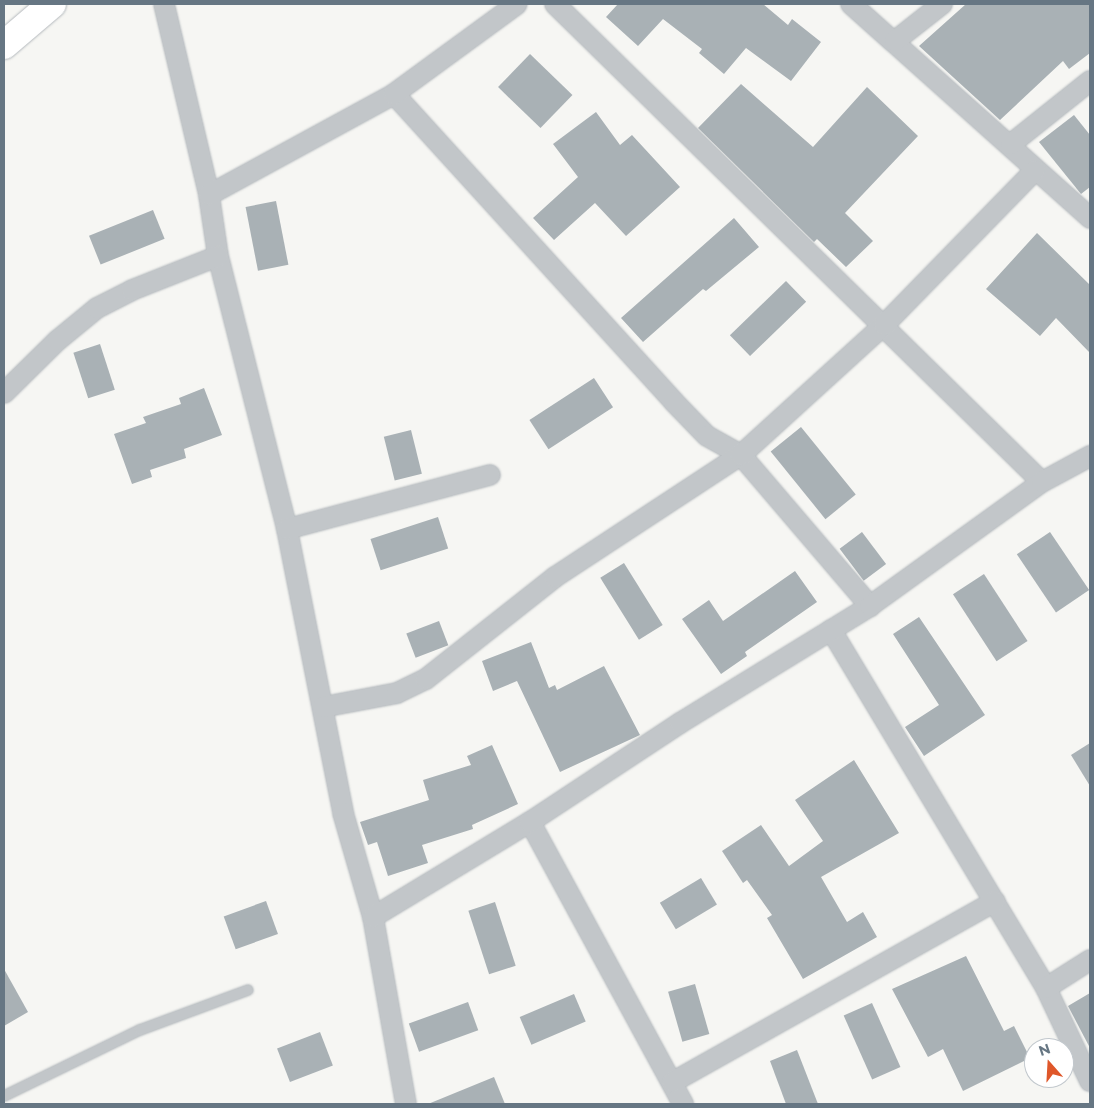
<!DOCTYPE html>
<html>
<head>
<meta charset="utf-8">
<style>
	body { margin:0 }
	#map { position:relative; width:1094px; height:1108px; overflow:hidden; background:#f6f6f3; font-family:Montserrat,sans-serif }
	div>[style] { position:absolute }
	[style*='--x'] { left:calc(var(--x)*1px); top:calc(var(--y)*1px); width:calc(var(--w)*1px); rotate:calc(var(--a)*1deg) }
	.building>* { inset:0; background:#a9b1b5; transform-origin:0 0 }
	.roads { filter:drop-shadow(0 0 1px #b4b9bd) drop-shadow(0 0 1px #b4b9bd) }
	.lane>* { height:10px; margin:-5px; padding:0 5px; transform-origin:5px; border-radius:5px; background:#c2c6c9 }
	.street>* { height:20px; margin:-10px; padding:0 10px; transform-origin:10px; border-radius:10px; background:#c2c6c9 }
	.secondary>* { height:28px; margin:-14px; padding:0 14px; transform-origin:14px; border-radius:14px; background:#fff }
	span { translate:-50% -50%; white-space:nowrap; text-align:center; line-height:1.15; -webkit-text-stroke:5px #fff; paint-order:stroke }
	.frame { position:absolute; inset:0; border:5px solid #667683; pointer-events:none }
	.north { position:absolute; left:1024px; top:1038px; width:50px; height:50px; box-sizing:border-box; background:#fff; border:1px solid #c2c8cd; border-radius:50%; rotate:341deg; font-size:14px; font-weight:700; line-height:20px; text-align:center; color:#667683 }
	.north::after { content:''; display:block; margin:auto; width:18px; height:22px; background:#df572a; clip-path:polygon(50% 0,100% 100%,50% 72%,0 100%) }
</style>
</head>
<body>
<div id="map">
	<div class="building">
		<i style="clip-path:polygon(618px 4px,763px 4px,788px 25px,792px 19px,821px 42px,791px 81px,746px 48px,724px 74px,699px 53px,702px 49px,663px 19px,638px 46px,606px 17px)"></i>
		<i style="clip-path:polygon(966px 4px,1090px 4px,1090px 53px,1069px 69px,1063px 61px,1000px 120px,919px 46px)"></i>
		<i style="left:530px;top:54px;width:59px;height:46px;rotate:44deg"></i>
		<i style="clip-path:polygon(741px 84px,813px 147px,867px 87px,918px 136px,845px 213px,873px 241px,846px 267px,817px 239px,814px 242px,698px 128px)"></i>
		<i style="clip-path:polygon(596px 112px,620px 145px,632px 135px,680px 187px,626px 236px,595px 203px,554px 240px,533px 218px,578px 177px,553px 144px)"></i>
		<i style="clip-path:polygon(1074px 115px,1090px 135px,1090px 187px,1081px 194px,1039px 142px)"></i>
		<i style="left:276px;top:201px;width:65px;height:31px;rotate:79deg"></i>
		<i style="left:153px;top:210px;width:31px;height:69px;rotate:68deg"></i>
		<i style="clip-path:polygon(734px 218px,759px 247px,706px 291px,703px 289px,643px 342px,621px 318px)"></i>
		<i style="clip-path:polygon(1037px 233px,1090px 285px,1090px 353px,1056px 318px,1040px 336px,986px 289px)"></i>
		<i style="left:786px;top:281px;width:29px;height:78px;rotate:46deg"></i>
		<i style="left:100px;top:344px;width:48px;height:28px;rotate:72deg"></i>
		<i style="left:594px;top:378px;width:35px;height:77px;rotate:57deg"></i>
		<i style="clip-path:polygon(204px 388px,222px 435px,184px 449px,186px 458px,150px 470px,152px 477px,132px 484px,114px 434px,146px 423px,143px 417px,181px 404px,179px 398px)"></i>
		<i style="left:801px;top:427px;width:87px;height:39px;rotate:51deg"></i>
		<i style="left:411px;top:430px;width:45px;height:28px;rotate:76deg"></i>
		<i style="left:438px;top:517px;width:33px;height:71px;rotate:72deg"></i>
		<i style="left:862px;top:532px;width:40px;height:28px;rotate:53deg"></i>
		<i style="left:1050px;top:532px;width:70px;height:40px;rotate:56deg"></i>
		<i style="left:624px;top:563px;width:73px;height:28px;rotate:58deg"></i>
		<i style="clip-path:polygon(795px 571px,817px 602px,745px 652px,747px 656px,721px 674px,682px 619px,709px 600px,723px 621px)"></i>
		<i style="left:984px;top:574px;width:80px;height:37px;rotate:57deg"></i>
		<i style="clip-path:polygon(919px 617px,985px 715px,924px 756px,905px 727px,939px 705px,893px 634px)"></i>
		<i style="left:439px;top:621px;width:26px;height:35px;rotate:69deg"></i>
		<i style="clip-path:polygon(531px 642px,549px 688px,555px 685px,557px 690px,604px 666px,640px 735px,560px 772px,517px 681px,493px 691px,482px 661px)"></i>
		<i style="clip-path:polygon(1090px 743px,1090px 786px,1071px 755px)"></i>
		<i style="clip-path:polygon(492px 745px,518px 804px,472px 825px,473px 829px,422px 845px,428px 863px,388px 876px,377px 842px,368px 845px,360px 822px,429px 800px,423px 780px,471px 765px,467px 756px)"></i>
		<i style="clip-path:polygon(854px 760px,899px 833px,821px 877px,847px 922px,863px 912px,877px 937px,803px 979px,767px 918px,772px 915px,747px 880px,743px 883px,722px 851px,761px 825px,789px 866px,823px 841px,795px 800px)"></i>
		<i style="left:701px;top:878px;width:31px;height:48px;rotate:59deg"></i>
		<i style="left:266px;top:901px;width:35px;height:45px;rotate:70deg"></i>
		<i style="left:495px;top:902px;width:67px;height:28px;rotate:72deg"></i>
		<i style="clip-path:polygon(966px 956px,1004px 1031px,1014px 1026px,1030px 1058px,963px 1091px,943px 1049px,928px 1057px,892px 989px)"></i>
		<i style="clip-path:polygon(4px 969px,28px 1012px,4px 1026px)"></i>
		<i style="left:695px;top:984px;width:52px;height:28px;rotate:74deg"></i>
		<i style="clip-path:polygon(1090px 993px,1090px 1048px,1068px 1006px)"></i>
		<i style="left:574px;top:994px;width:30px;height:59px;rotate:67deg"></i>
		<i style="left:468px;top:1002px;width:30px;height:63px;rotate:70deg"></i>
		<i style="left:872px;top:1003px;width:70px;height:31px;rotate:66deg"></i>
		<i style="left:320px;top:1032px;width:36px;height:46px;rotate:69deg"></i>
		<i style="clip-path:polygon(797px 1050px,818px 1104px,786px 1104px,770px 1061px)"></i>
		<i style="clip-path:polygon(494px 1077px,505px 1104px,428px 1104px)"></i>
	</div>
	<div class="roads">
		<div class="lane">
			<i style="--x:4;--y:1096;--w:151;--a:-25.9"></i>
			<i style="--x:140;--y:1030;--w:115;--a:-20.3"></i>
		</div>
		<div class="street">
			<i style="--x:164;--y:4;--w:196;--a:76.7"></i>
			<i style="--x:209;--y:195;--w:62;--a:81.6"></i>
			<i style="--x:218;--y:256;--w:282;--a:75.8"></i>
			<i style="--x:287;--y:529;--w:289;--a:78.8"></i>
			<i style="--x:343;--y:813;--w:108;--a:73.9"></i>
			<i style="--x:373;--y:917;--w:190;--a:80"></i>
			<i style="--x:555;--y:4;--w:682;--a:44.47"></i>
			<i style="--x:851;--y:4;--w:321;--a:41.8"></i>
			<i style="--x:895;--y:41;--w:60;--a:-38.2"></i>
			<i style="--x:394;--y:94;--w:416;--a:47.7"></i>
			<i style="--x:674;--y:402;--w:47;--a:45.9"></i>
			<i style="--x:707;--y:436;--w:39;--a:29"></i>
			<i style="--x:741;--y:455;--w:199;--a:49.5"></i>
			<i style="--x:1011;--y:144;--w:101;--a:-38.6"></i>
			<i style="--x:209;--y:195;--w:211;--a:-28.6"></i>
			<i style="--x:394;--y:94;--w:152;--a:-36.2"></i>
			<i style="--x:4;--y:393;--w:76;--a:-44.5"></i>
			<i style="--x:58;--y:340;--w:50;--a:-39.4"></i>
			<i style="--x:97;--y:308;--w:39;--a:-27"></i>
			<i style="--x:132;--y:290;--w:92;--a:-21.6"></i>
			<i style="--x:287;--y:529;--w:210;--a:-14.9"></i>
			<i style="--x:831;--y:630;--w:418;--a:59"></i>
			<i style="--x:1046;--y:988;--w:103;--a:64.7"></i>
			<i style="--x:323;--y:707;--w:75;--a:-10.7"></i>
			<i style="--x:397;--y:693;--w:32;--a:-26"></i>
			<i style="--x:426;--y:679;--w:164;--a:-38.3"></i>
			<i style="--x:555;--y:577;--w:222;--a:-33.3"></i>
			<i style="--x:741;--y:455;--w:193;--a:-42.3"></i>
			<i style="--x:884;--y:325;--w:216;--a:-45.7"></i>
			<i style="--x:530;--y:822;--w:321;--a:61.5"></i>
			<i style="--x:373;--y:917;--w:184;--a:-31.2"></i>
			<i style="--x:530;--y:822;--w:180;--a:-33.4"></i>
			<i style="--x:680;--y:723;--w:223;--a:-31.6"></i>
			<i style="--x:870;--y:606;--w:212;--a:-35.8"></i>
			<i style="--x:1042;--y:482;--w:55;--a:-28.4"></i>
			<i style="--x:1046;--y:988;--w:52;--a:-32.5"></i>
			<i style="--x:673;--y:1082;--w:369;--a:-29.3"></i>
		</div>
		<div class="secondary">
			<i style="--x:4;--y:45;--w:63;--a:-40.5"></i>
		</div>
	</div>
	<div class="frame"></div>
	<div class="north">N</div>
</div>
</body>
</html>
